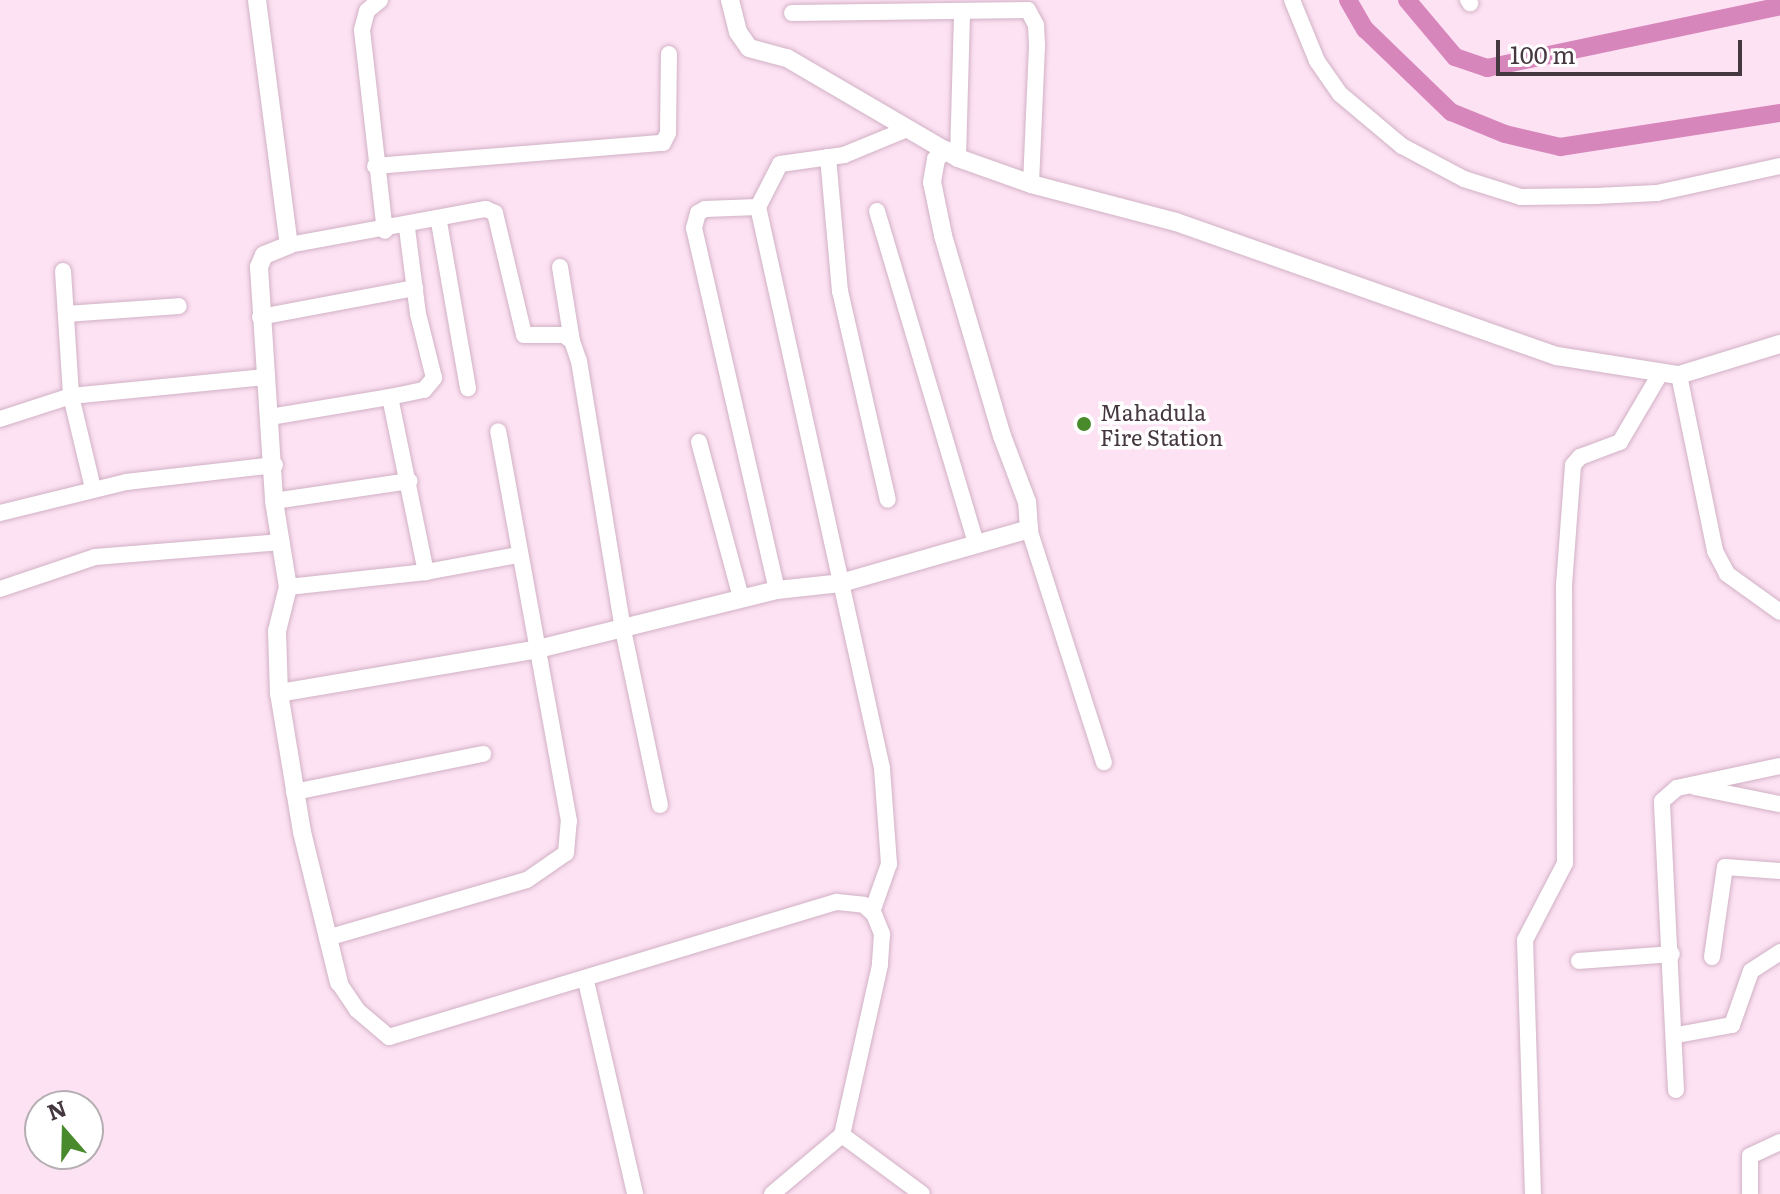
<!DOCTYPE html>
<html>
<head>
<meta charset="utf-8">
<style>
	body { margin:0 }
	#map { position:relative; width:1780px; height:1194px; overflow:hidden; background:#fde2f3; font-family:Literata,serif }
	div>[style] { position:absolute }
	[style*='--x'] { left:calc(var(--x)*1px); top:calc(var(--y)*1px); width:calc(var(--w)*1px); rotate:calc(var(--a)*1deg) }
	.canal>* { height:18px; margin:-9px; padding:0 9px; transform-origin:9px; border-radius:9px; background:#d786bc }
	.roads { filter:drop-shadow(0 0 2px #d1b1c5) drop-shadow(0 0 2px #d1b1c5) }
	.minor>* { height:16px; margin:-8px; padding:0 8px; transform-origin:8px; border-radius:8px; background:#fff }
	.tertiary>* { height:18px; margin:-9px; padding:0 9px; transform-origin:9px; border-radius:9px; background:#fff }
	.dots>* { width:22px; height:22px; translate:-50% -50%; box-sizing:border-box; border:4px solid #fff; border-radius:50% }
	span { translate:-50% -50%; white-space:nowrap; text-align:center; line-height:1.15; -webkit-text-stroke:7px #fff; paint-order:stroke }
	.poi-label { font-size:22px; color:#463841 }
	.left { translate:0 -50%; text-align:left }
	.north { position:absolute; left:24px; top:1090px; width:80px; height:80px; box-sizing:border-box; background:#fff; border:2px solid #b5afb3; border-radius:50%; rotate:340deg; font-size:22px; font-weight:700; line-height:32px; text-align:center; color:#463841 }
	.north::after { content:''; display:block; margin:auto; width:28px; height:36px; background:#488a2c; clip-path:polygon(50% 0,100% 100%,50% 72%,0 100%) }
	.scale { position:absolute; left:1496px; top:40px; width:246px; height:36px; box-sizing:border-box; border:4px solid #463841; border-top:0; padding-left:10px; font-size:24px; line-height:28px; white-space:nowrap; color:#463841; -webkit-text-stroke:6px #fff; paint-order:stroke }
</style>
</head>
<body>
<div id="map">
	<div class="canal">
		<i style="--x:1348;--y:0;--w:34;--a:60"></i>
		<i style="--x:1365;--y:29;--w:120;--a:44"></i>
		<i style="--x:1451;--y:112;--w:58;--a:22.2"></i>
		<i style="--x:1505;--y:134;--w:57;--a:13.3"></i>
		<i style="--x:1560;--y:147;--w:223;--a:-8.8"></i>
		<i style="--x:1407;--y:0;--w:75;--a:49.9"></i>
		<i style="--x:1455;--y:57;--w:34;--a:19"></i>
		<i style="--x:1487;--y:68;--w:299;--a:-11.9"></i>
	</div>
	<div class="roads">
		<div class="minor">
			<i style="--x:380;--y:0;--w:17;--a:140"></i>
			<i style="--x:367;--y:11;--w:20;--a:105"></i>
			<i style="--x:362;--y:30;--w:202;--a:83.5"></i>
			<i style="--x:1292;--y:0;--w:66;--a:67.7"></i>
			<i style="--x:1317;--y:61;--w:40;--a:55.1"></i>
			<i style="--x:1340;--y:94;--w:81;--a:40"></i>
			<i style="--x:1402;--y:146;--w:70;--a:28"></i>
			<i style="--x:1464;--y:179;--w:60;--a:17.5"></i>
			<i style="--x:1521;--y:197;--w:75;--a:-0.8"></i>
			<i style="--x:1596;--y:196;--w:61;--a:-2.8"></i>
			<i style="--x:1657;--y:193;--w:126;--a:-12.4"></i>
			<i style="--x:1468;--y:0;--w:4;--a:56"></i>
			<i style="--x:792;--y:13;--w:236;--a:-0.7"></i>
			<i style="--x:1028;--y:10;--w:17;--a:62"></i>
			<i style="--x:1036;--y:25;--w:21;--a:87"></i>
			<i style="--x:1037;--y:46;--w:138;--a:92.5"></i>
			<i style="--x:828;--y:157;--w:135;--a:84.9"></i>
			<i style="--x:840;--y:291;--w:214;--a:77.1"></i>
			<i style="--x:958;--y:158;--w:147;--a:-88.4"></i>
			<i style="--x:375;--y:166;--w:289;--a:-4.6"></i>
			<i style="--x:663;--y:143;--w:11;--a:-63"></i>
			<i style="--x:668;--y:133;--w:79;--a:-89.3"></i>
			<i style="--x:758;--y:207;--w:53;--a:177.8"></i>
			<i style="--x:705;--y:209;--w:8;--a:150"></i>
			<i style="--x:698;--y:213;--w:16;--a:105"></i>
			<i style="--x:694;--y:228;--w:371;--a:77.1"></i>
			<i style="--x:877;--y:211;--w:347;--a:73.4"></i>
			<i style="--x:439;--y:222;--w:169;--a:80.1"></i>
			<i style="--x:289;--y:245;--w:200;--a:-10.4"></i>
			<i style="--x:486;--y:209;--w:10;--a:24"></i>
			<i style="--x:495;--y:213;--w:125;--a:76.6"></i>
			<i style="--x:524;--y:335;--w:40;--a:0"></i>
			<i style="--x:564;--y:335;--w:10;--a:37"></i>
			<i style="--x:572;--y:341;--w:21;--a:71"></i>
			<i style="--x:579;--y:361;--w:267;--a:80.7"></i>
			<i style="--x:622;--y:625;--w:184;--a:78.1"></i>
			<i style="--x:560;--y:267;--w:75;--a:80.8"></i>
			<i style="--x:63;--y:271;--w:125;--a:86.3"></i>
			<i style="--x:71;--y:396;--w:95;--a:76.6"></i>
			<i style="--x:66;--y:314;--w:113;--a:-4"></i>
			<i style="--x:260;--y:317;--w:158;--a:-10.6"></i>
			<i style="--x:1679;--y:375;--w:180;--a:78.4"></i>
			<i style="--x:1715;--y:551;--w:26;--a:62"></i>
			<i style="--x:1727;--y:574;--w:65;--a:35.6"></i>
			<i style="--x:390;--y:397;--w:35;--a:-12"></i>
			<i style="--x:424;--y:390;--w:16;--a:-50"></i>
			<i style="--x:434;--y:378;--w:66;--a:-104"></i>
			<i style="--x:418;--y:314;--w:87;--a:-97.3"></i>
			<i style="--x:270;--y:417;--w:122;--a:-9.5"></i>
			<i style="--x:390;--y:397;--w:179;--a:78.4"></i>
			<i style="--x:0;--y:419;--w:75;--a:-17.9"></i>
			<i style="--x:71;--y:396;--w:195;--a:-5.6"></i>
			<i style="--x:699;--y:442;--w:162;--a:74.9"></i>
			<i style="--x:274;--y:501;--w:137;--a:-8.4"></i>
			<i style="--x:0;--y:513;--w:130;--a:-13.8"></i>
			<i style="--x:126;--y:482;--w:150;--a:-6.5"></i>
			<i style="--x:1029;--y:529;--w:245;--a:72.2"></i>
			<i style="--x:288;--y:587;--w:139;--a:-6.2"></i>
			<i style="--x:426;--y:572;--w:94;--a:-10.5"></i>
			<i style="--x:0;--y:589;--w:100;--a:-18.6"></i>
			<i style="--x:95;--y:557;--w:187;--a:-4.6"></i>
			<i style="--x:1695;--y:787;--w:86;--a:11.4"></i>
			<i style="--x:294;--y:792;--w:193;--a:-11.4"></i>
			<i style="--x:872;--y:912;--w:51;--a:-70.5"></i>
			<i style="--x:889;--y:864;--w:96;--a:-94.2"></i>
			<i style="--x:882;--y:768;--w:575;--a:-102.46"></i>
			<i style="--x:758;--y:207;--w:48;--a:-62.9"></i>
			<i style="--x:780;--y:164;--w:65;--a:-8"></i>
			<i style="--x:844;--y:155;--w:66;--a:-22.3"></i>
			<i style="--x:327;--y:938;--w:208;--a:-16.2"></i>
			<i style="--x:527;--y:880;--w:47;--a:-34.7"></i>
			<i style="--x:566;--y:853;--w:32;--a:-85"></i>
			<i style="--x:569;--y:821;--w:396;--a:-100.3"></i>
			<i style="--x:1712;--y:957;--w:91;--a:-81.8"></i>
			<i style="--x:1725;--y:867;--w:55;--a:4.2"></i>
			<i style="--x:1579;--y:961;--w:93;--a:-4.3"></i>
			<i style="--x:586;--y:981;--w:219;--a:77"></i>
			<i style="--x:339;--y:983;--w:32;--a:56"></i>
			<i style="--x:357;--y:1010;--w:42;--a:40.2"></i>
			<i style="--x:389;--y:1037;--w:468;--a:-16.8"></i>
			<i style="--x:837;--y:902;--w:27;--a:6"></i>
			<i style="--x:864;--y:905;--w:13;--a:42"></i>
			<i style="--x:874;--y:914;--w:22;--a:68"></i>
			<i style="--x:882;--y:934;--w:31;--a:94"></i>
			<i style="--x:880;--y:965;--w:174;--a:102.6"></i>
			<i style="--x:842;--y:1135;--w:99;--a:36.4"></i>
			<i style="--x:1677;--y:1035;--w:56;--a:-10.3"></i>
			<i style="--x:1732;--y:1025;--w:57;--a:-70.6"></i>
			<i style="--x:1751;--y:971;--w:35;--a:-33"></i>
			<i style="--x:1676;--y:1090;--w:289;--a:-92.8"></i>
			<i style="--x:1662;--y:801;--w:20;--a:-41"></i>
			<i style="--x:1677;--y:788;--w:105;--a:-12.1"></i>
			<i style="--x:772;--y:1194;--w:92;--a:-40.1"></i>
			<i style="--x:1533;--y:1194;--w:254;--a:-91.8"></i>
			<i style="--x:1525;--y:940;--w:87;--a:-62.5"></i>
			<i style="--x:1565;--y:863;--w:278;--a:-90.2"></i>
			<i style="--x:1564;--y:585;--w:120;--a:-85.7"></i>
			<i style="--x:1573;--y:465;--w:11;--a:-49"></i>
			<i style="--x:1580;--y:457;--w:43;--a:-20.6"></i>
			<i style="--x:1620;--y:442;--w:79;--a:-59.5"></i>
			<i style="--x:1750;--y:1194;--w:38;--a:-90"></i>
			<i style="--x:1750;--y:1156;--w:33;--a:-25"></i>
		</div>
		<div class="tertiary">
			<i style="--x:257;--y:0;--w:247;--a:82.6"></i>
			<i style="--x:289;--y:245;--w:27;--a:158"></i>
			<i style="--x:264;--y:255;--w:13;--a:113"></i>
			<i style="--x:259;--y:267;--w:234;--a:86.3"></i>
			<i style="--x:274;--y:501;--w:87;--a:80.8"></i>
			<i style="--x:288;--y:587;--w:45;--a:104"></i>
			<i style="--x:277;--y:631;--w:62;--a:88.2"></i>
			<i style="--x:279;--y:693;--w:141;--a:80.6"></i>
			<i style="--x:302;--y:832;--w:155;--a:76.2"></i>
			<i style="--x:730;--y:0;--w:33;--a:76"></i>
			<i style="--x:738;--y:32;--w:19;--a:55"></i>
			<i style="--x:749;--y:48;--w:39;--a:15"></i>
			<i style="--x:787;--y:58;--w:198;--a:30.3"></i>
			<i style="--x:958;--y:158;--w:77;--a:19.6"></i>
			<i style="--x:1031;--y:184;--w:150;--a:14.7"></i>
			<i style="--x:1176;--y:222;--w:404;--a:19.4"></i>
			<i style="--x:1557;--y:356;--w:123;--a:8.9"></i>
			<i style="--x:1679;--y:375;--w:106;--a:-17.1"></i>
			<i style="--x:279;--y:693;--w:263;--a:-9.6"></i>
			<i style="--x:538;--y:649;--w:246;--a:-13.9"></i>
			<i style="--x:777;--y:590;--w:64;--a:-6.2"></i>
			<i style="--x:841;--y:583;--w:196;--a:-16"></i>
			<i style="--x:1029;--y:529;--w:27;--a:-94"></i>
			<i style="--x:1027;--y:502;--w:71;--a:-110.7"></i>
			<i style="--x:1002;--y:436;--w:209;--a:-106.4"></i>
			<i style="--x:943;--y:235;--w:54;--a:-101.7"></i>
			<i style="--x:932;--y:182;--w:23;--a:-80"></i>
			<i style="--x:936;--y:159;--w:13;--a:-45"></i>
		</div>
	</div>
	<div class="dots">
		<i style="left:1084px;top:424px;background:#488a2c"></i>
	</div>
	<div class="poi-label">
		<span class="left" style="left:1100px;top:424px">Mahadula<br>Fire Station</span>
	</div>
	<div class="north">N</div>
	<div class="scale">100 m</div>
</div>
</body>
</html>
